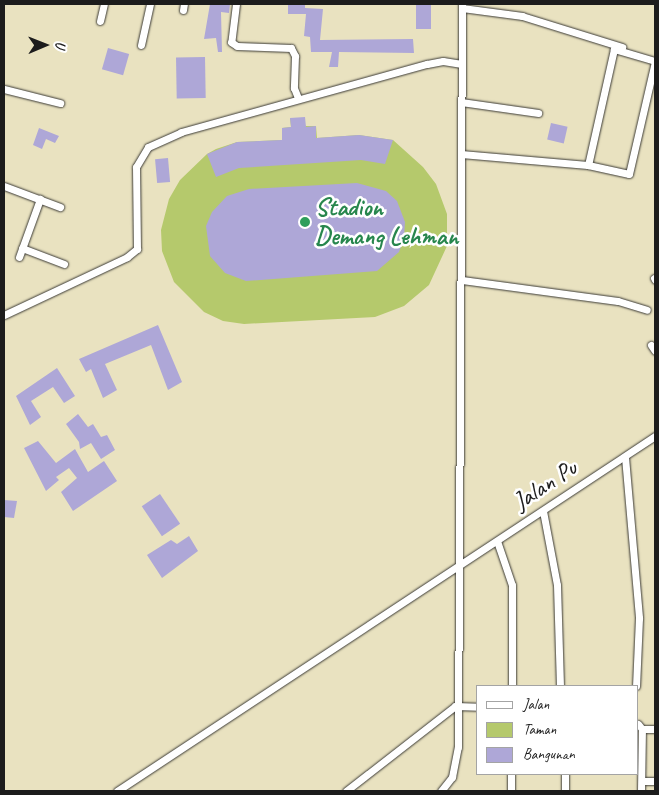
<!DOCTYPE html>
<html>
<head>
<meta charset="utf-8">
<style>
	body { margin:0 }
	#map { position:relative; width:659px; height:795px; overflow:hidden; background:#e9e2c0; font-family:Caveat,sans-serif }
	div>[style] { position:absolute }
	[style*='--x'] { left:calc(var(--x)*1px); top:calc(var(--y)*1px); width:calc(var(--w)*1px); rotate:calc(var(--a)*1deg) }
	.green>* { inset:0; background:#b5c96c }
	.building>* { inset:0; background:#aea7d7; transform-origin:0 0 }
	.roads { filter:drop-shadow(0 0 1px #3b3a35) drop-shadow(0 0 1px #3b3a35) }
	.street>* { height:7px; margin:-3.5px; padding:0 3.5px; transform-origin:3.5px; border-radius:3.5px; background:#fff }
	.dots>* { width:14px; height:14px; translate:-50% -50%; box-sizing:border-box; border:2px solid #fff; border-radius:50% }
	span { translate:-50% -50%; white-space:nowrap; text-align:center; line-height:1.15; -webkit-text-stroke:5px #fff; paint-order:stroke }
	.leisure-label { font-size:25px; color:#27864d; font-weight:700 }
	.left { translate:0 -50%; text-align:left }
	.street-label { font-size:25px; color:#1c1c1c }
	.frame { position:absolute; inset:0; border:5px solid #1c1c1c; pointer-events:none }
	.legend { position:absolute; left:476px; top:685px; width:162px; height:90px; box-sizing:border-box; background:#fff; border:1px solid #a4a4a4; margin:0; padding:6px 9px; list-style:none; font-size:15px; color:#1c1c1c }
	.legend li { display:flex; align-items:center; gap:10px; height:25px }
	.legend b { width:25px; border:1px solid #a4a4a4 }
	.north { position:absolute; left:20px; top:20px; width:50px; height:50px; -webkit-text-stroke:4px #fff; paint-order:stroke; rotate:89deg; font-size:14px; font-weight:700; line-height:20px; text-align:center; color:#1c1c1c }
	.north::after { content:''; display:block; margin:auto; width:18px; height:22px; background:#1c1c1c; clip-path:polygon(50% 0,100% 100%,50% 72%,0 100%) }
</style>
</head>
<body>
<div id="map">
	<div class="green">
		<i style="clip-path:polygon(290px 118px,306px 126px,316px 126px,317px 138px,359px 135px,393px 140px,423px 167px,436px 184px,447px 214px,447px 246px,429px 285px,404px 306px,375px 317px,244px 324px,223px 321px,204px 312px,174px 282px,162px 251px,161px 230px,169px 199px,180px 180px,207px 154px,216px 149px,237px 142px,282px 140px,282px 128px,291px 127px)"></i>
	</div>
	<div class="building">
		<i style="clip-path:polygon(210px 4px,230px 4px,229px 13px,221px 12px,222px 52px,218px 52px,216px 38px,204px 39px)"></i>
		<i style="clip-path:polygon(288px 4px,305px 4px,305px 8px,323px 9px,320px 40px,413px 39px,414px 53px,339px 52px,338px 67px,329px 67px,332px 52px,311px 52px,310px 37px,304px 36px,306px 14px,288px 14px)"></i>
		<i style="left:416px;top:4px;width:15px;height:25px"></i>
		<i style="left:108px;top:48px;width:22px;height:22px;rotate:16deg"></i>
		<i style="left:205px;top:57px;width:41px;height:29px;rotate:89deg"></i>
		<i style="clip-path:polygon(305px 117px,306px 127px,316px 126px,316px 138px,359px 135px,393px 140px,385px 164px,361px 160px,239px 168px,216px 177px,207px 154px,237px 142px,282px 140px,282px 128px,291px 127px,290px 118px)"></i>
		<i style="left:551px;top:123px;width:17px;height:17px;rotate:13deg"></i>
		<i style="clip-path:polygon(39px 128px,59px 136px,55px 143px,46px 139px,42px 149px,33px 145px)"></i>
		<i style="left:168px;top:158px;width:24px;height:13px;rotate:85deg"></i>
		<i style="clip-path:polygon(357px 183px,386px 191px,397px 201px,405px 222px,404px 238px,399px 252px,377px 271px,246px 281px,225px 273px,210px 256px,206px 226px,212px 212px,227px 196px,249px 189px)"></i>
		<i style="clip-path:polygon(158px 325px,182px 382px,168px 390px,151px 345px,105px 364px,117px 390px,103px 398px,91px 369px,86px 372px,79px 359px)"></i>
		<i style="clip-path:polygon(57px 368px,75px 396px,64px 403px,53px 387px,31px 401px,41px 417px,30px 425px,16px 396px)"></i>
		<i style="clip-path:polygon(78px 414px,88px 427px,93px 424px,101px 437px,107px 435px,115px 450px,101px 459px,91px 443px,80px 449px,79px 442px,66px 424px)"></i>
		<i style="clip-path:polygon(38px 441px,56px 463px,75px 449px,88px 472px,104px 461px,117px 481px,73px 511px,61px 492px,77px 478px,69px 468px,56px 477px,59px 480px,46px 491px,24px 448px)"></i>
		<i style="left:160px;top:494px;width:36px;height:22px;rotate:56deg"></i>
		<i style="clip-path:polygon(4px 500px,17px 501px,14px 518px,4px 517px)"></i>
		<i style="clip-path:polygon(189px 536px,198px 551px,162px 578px,147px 555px,171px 540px,177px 544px)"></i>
	</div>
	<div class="roads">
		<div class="street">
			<i style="--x:236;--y:4;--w:38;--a:97"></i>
			<i style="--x:231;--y:42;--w:7;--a:34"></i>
			<i style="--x:237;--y:46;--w:54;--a:2.1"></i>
			<i style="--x:291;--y:48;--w:9;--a:63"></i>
			<i style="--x:295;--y:56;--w:32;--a:92"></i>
			<i style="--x:294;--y:88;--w:11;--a:68"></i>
			<i style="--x:462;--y:8;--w:61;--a:7.6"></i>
			<i style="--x:522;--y:16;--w:105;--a:17.2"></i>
			<i style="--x:183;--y:10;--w:6;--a:-81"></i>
			<i style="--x:100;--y:21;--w:17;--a:-77"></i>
			<i style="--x:141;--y:45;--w:42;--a:-77.6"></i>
			<i style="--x:4;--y:89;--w:58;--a:14"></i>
			<i style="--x:461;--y:102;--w:78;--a:8.1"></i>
			<i style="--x:461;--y:154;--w:127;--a:5"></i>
			<i style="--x:588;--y:165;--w:42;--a:12.4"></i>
			<i style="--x:629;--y:174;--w:116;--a:-77"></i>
			<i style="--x:655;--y:61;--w:43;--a:-163.7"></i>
			<i style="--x:614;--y:49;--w:119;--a:102.6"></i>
			<i style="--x:4;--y:186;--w:60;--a:20.6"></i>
			<i style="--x:22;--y:248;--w:45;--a:20.9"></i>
			<i style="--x:19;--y:257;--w:62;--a:-70.1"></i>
			<i style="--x:654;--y:278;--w:2;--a:63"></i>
			<i style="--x:462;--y:280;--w:157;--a:7.7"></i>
			<i style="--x:618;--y:301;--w:30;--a:17"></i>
			<i style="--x:4;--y:315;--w:136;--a:-25.2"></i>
			<i style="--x:127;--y:257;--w:13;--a:-39"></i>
			<i style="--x:137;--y:249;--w:82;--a:-90.7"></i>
			<i style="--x:136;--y:167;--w:23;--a:-59"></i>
			<i style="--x:148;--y:147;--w:36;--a:-24"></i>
			<i style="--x:181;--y:132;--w:255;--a:-15.5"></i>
			<i style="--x:427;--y:64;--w:16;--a:-11"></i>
			<i style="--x:443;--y:61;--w:19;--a:9"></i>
			<i style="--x:651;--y:345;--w:7;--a:56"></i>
			<i style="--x:625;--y:457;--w:162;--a:85"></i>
			<i style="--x:639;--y:618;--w:68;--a:92.5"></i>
			<i style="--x:543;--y:511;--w:75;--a:79.3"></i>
			<i style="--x:557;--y:585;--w:101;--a:88.3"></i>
			<i style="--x:497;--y:541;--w:46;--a:71.2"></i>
			<i style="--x:512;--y:585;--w:101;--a:90"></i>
			<i style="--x:455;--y:706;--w:23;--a:2"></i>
			<i style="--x:638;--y:724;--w:6;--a:51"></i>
			<i style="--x:642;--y:729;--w:13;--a:0"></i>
			<i style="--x:565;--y:774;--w:17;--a:90"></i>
			<i style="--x:642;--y:781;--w:13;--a:0"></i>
			<i style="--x:117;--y:791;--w:645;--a:-33.42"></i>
			<i style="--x:346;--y:791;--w:138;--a:-37.9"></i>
			<i style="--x:441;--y:791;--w:18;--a:-52"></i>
			<i style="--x:452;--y:777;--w:31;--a:-79"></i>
			<i style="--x:458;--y:747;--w:743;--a:-89.69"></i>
			<i style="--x:511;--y:791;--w:17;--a:-90"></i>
			<i style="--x:641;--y:791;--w:62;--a:-89.1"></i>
		</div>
	</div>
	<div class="dots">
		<i style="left:305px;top:222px;background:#2e9e5b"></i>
	</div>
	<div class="leisure-label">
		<span class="left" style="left:315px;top:222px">Stadion<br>Demang Lehman</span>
	</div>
	<div class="street-label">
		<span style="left:545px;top:485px;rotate:-33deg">Jalan Pu</span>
	</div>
	<div class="frame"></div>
	<ul class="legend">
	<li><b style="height:6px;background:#fff"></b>Jalan</li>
	<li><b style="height:14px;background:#b5c96c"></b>Taman</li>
	<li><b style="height:14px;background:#aea7d7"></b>Bangunan</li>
	</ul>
	<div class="north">U</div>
</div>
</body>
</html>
